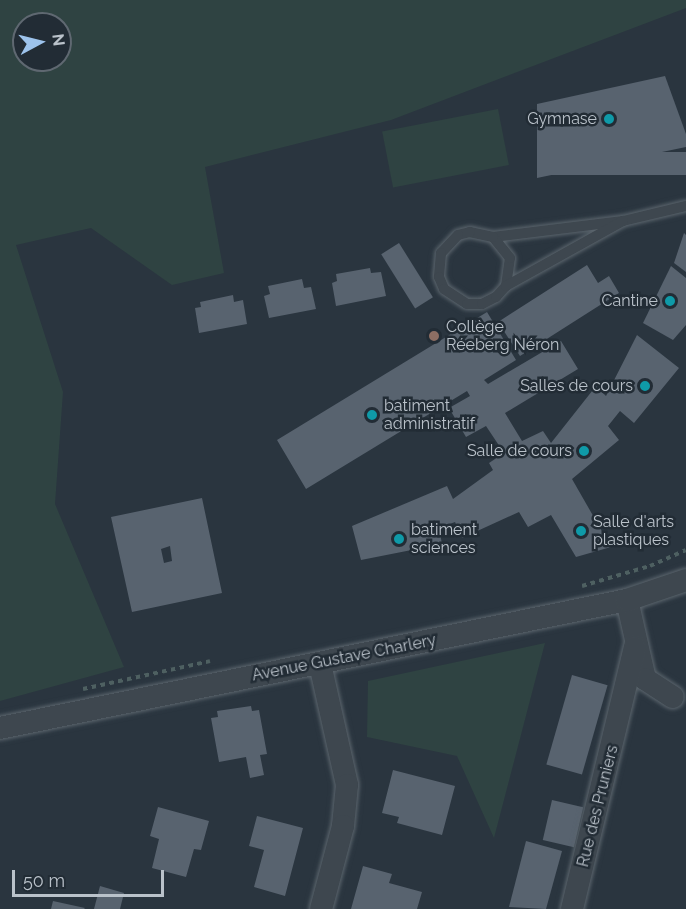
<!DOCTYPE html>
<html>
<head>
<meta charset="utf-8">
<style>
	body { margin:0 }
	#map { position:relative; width:686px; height:909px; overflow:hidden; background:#2a353f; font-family:Raleway,sans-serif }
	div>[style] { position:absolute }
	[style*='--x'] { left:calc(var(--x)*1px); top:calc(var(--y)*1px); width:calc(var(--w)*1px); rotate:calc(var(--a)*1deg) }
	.green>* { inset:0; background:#2f4342; transform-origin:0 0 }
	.building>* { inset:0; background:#58636f; transform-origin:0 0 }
	.path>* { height:4px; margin-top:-2px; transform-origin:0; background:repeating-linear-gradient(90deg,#4e6061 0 4.5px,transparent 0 9px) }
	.roads { filter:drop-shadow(0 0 2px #5b656d) drop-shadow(0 0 2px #5b656d) }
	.lane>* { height:10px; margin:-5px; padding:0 5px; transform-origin:5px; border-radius:5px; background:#3e474f }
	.street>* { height:22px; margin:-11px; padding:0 11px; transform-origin:11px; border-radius:11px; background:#3e474f }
	.dots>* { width:16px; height:16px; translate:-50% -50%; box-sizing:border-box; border:3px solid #222c35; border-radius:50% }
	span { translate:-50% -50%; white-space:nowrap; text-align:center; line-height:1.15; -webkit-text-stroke:5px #222c35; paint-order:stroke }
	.poi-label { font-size:16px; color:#bac2ca }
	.right { translate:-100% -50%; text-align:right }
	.left { translate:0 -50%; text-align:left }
	.street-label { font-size:16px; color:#bac2ca }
	.north { position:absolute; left:12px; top:12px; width:60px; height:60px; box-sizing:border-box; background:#222c35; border:2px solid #5f6871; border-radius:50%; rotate:83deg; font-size:16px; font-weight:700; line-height:24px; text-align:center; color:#bac2ca }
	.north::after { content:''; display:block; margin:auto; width:21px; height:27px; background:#9dc3ec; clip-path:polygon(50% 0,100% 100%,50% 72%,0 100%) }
	.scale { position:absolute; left:12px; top:870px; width:152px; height:27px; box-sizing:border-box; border:3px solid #bac2ca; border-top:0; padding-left:8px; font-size:18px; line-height:21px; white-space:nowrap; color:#bac2ca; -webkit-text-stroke:4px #222c35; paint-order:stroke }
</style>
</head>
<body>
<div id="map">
	<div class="green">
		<i style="clip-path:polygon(evenodd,0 0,686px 0,686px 8px,391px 120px,205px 167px,224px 273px,172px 285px,91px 228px,16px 245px,63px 392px,55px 504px,124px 667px,0 701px,0 0,24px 24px,60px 24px,60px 60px,24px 60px,24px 24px)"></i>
		<i style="left:498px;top:109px;width:57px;height:118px;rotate:79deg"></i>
		<i style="clip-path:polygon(545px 643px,494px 838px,457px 756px,367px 737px,368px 681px)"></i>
	</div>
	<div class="building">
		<i style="clip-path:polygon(665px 76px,686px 134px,686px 147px,537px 178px,537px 104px)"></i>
		<i style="left:686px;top:152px;width:23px;height:145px;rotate:90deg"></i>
		<i style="clip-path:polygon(684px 233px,686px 235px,686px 272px,674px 263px)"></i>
		<i style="left:399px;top:243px;width:64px;height:21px;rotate:58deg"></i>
		<i style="clip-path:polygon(587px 265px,598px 283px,609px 276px,619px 293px,520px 356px,498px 322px)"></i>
		<i style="clip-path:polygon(671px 266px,686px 278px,686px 325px,673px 340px,643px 323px)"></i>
		<i style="clip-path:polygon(370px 268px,371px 273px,381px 272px,386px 296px,336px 306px,332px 283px,337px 281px,336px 274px)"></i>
		<i style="clip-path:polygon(302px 279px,304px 288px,311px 287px,316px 309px,269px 318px,264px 296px,270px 294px,268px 286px)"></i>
		<i style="clip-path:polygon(233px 295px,234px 302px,243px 300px,247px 324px,199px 333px,195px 308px,201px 307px,200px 302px)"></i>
		<i style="clip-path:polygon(487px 312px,516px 360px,484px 380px,488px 384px,561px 341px,578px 369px,505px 413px,522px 441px,543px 431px,551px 443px,596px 386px,606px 396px,637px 335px,679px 368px,634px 423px,620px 411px,608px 426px,619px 440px,572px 479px,611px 547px,576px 557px,551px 515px,528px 527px,519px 512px,462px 538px,455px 522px,439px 528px,442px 544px,361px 560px,352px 526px,447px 486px,453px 499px,493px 470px,489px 463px,504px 453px,486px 426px,466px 437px,449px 408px,470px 396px,467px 391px,306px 489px,277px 440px)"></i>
		<i style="clip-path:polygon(evenodd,202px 498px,222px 593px,132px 612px,111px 517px,202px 498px,170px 546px,172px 561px,164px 563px,161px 549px,170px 546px)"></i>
		<i style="left:572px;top:675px;width:37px;height:93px;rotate:16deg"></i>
		<i style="clip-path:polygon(251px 706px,252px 711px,259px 710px,267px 754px,260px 755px,264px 775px,250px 778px,246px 757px,219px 762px,211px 718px,218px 717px,217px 711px)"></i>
		<i style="clip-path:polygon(393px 770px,455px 786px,442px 835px,397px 823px,399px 817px,382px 813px)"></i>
		<i style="left:552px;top:800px;width:32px;height:41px;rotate:13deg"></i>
		<i style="clip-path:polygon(158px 807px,209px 821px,201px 850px,194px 849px,186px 877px,152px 868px,159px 839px,150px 836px)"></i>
		<i style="clip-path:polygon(257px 816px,303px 828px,285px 896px,254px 887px,264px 850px,249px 846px)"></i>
		<i style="clip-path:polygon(526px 841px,562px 851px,546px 909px,509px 907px)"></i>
		<i style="clip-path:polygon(363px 866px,392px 874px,389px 883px,422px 892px,417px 909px,351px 909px)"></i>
		<i style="clip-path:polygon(100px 886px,124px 893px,120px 909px,94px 909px)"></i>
		<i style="clip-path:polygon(53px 901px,85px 908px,84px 909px,51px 909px)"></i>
	</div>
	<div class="path">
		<i style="--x:582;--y:586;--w:71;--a:-16.4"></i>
		<i style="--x:650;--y:566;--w:39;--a:-24"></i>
		<i style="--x:83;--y:689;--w:130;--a:-12.4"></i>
	</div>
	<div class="roads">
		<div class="lane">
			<i style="--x:493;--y:237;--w:131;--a:-7"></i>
			<i style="--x:623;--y:221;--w:65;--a:-13.4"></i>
			<i style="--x:506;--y:286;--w:28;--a:-82"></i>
			<i style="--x:510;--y:258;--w:27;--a:-129"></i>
			<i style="--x:493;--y:237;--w:24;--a:-168"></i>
			<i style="--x:470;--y:232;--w:12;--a:166"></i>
			<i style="--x:458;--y:235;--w:25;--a:133"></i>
			<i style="--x:441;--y:253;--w:24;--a:95"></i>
			<i style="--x:439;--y:277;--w:13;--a:67"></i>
			<i style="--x:444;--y:289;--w:27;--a:33"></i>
			<i style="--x:467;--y:304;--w:15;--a:0"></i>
			<i style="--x:482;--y:304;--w:16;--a:-27"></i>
			<i style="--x:496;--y:297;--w:15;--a:-48"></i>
			<i style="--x:506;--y:286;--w:134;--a:-29.1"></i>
		</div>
		<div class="street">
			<i style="--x:627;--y:600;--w:81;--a:77.2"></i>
			<i style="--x:645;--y:679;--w:33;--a:33"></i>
			<i style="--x:320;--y:664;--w:124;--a:77.4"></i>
			<i style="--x:347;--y:785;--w:41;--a:95.6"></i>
			<i style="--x:343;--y:826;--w:86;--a:104.8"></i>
			<i style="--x:0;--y:728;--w:640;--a:-11.54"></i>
			<i style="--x:627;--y:600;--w:62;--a:-18.7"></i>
			<i style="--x:572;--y:909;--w:269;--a:-76.5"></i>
		</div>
	</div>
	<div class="dots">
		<i style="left:609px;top:119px;background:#0f9aa8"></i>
		<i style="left:670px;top:301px;background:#0f9aa8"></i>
		<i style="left:434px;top:336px;background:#8d6e63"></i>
		<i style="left:645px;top:386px;background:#0f9aa8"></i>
		<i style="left:372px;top:415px;background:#0f9aa8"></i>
		<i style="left:584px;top:451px;background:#0f9aa8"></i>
		<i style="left:581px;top:531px;background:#0f9aa8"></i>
		<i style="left:399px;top:539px;background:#0f9aa8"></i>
	</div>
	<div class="poi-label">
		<span class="right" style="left:597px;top:119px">Gymnase</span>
		<span class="right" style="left:658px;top:301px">Cantine</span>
		<span class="left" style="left:446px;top:336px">Collège<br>Réeberg Néron</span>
		<span class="right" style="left:633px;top:386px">Salles de cours</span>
		<span class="left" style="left:384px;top:415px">batiment<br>administratif</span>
		<span class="right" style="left:572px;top:451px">Salle de cours</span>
		<span class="left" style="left:593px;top:531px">Salle d'arts<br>plastiques</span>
		<span class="left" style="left:411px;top:539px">batiment<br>sciences</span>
	</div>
	<div class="street-label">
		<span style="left:344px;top:658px;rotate:-11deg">Avenue Gustave Charlery</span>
		<span style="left:598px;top:806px;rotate:-76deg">Rue des Pruniers</span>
	</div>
	<div class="north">N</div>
	<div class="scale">50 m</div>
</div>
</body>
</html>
